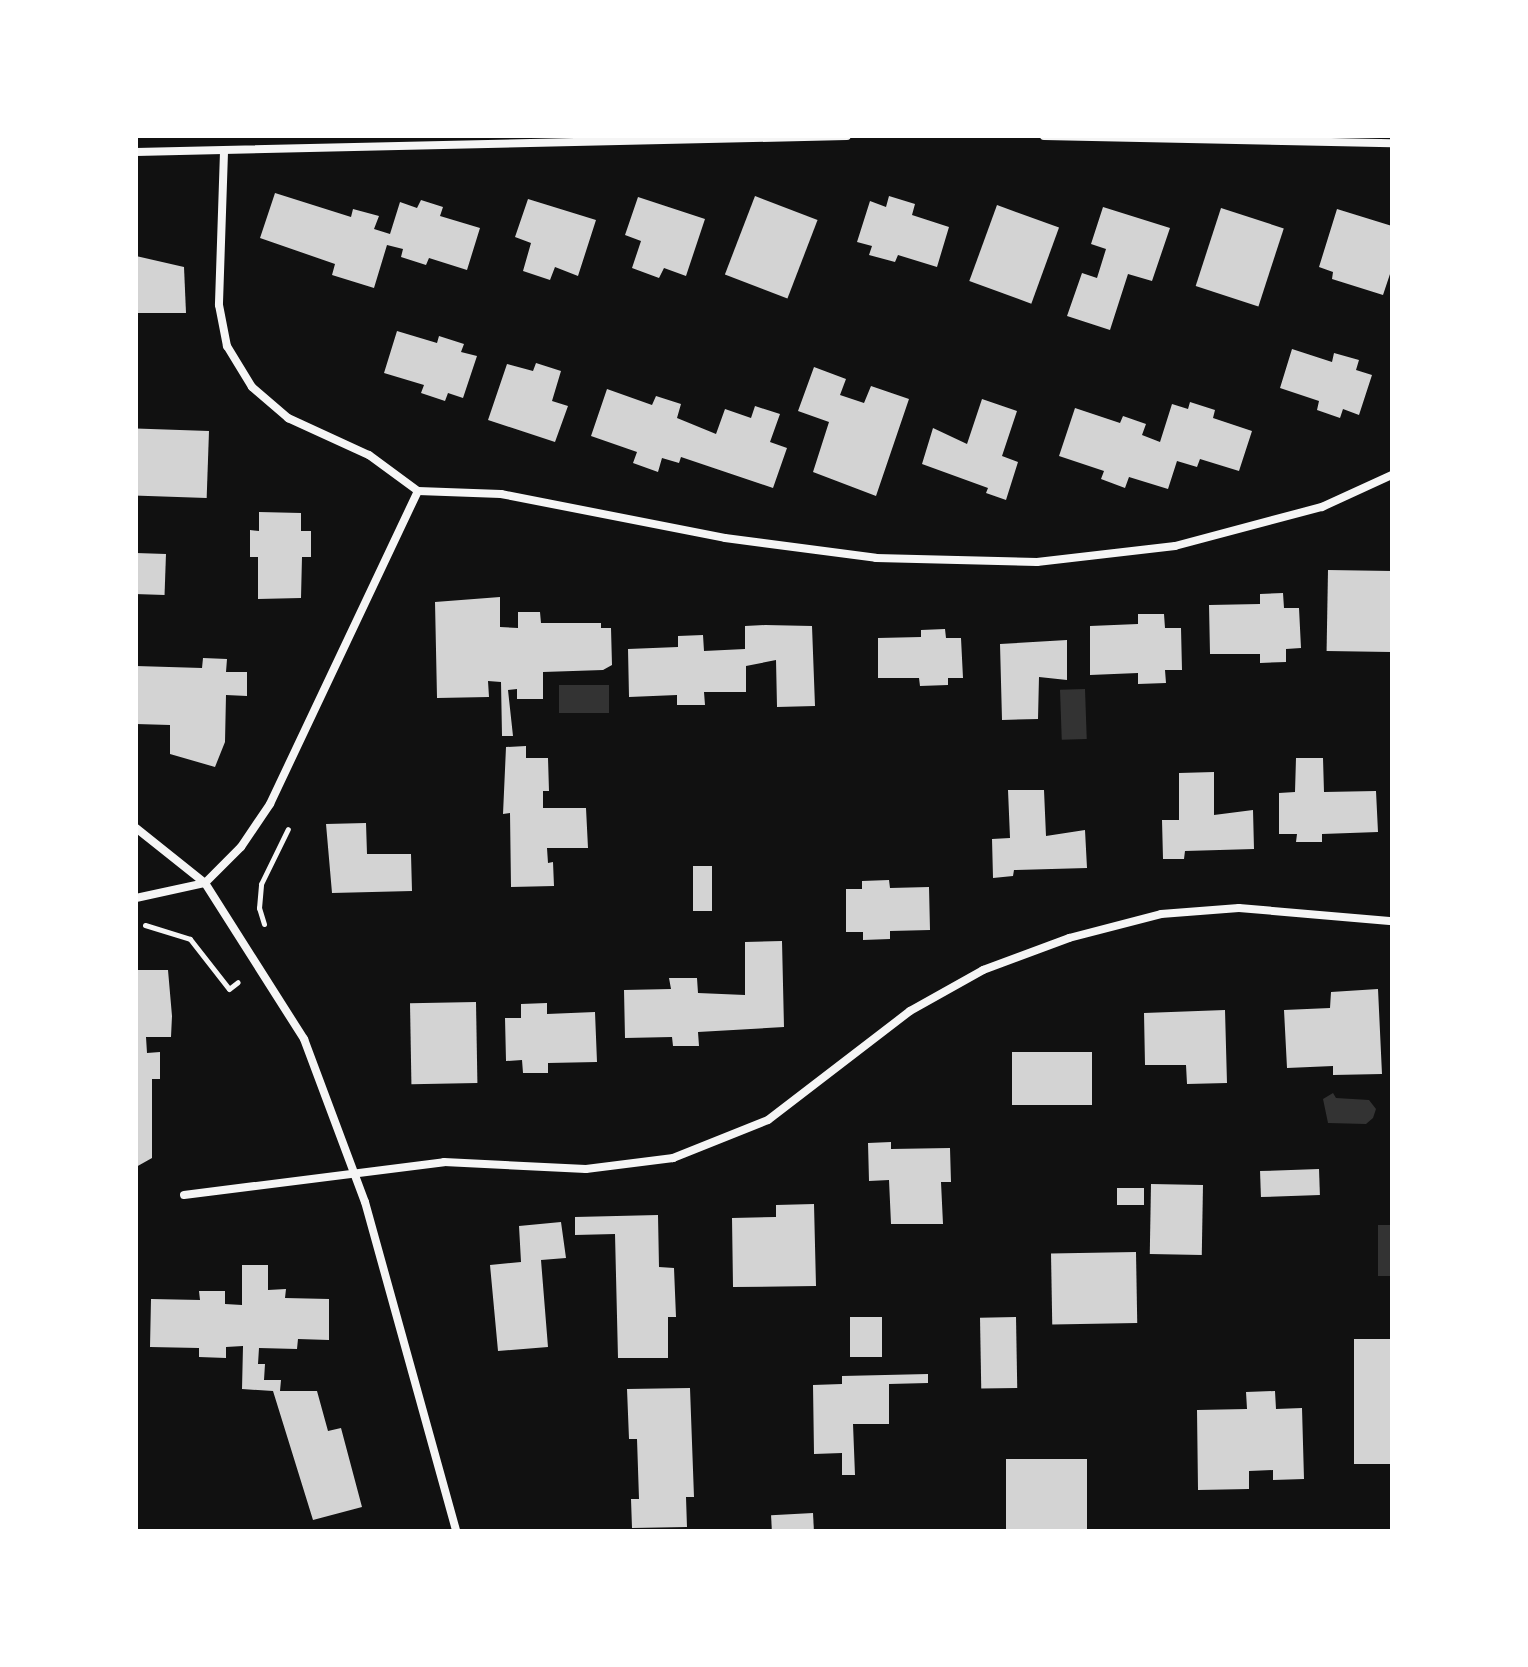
<!DOCTYPE html>
<html>
<head>
<meta charset="utf-8">
<style>
	body { margin:0 }
	#map { position:relative; width:1528px; height:1667px; overflow:hidden; background:#111; font-family:"Space Grotesk",sans-serif }
	div>[style] { position:absolute }
	[style*='--x'] { left:calc(var(--x)*1px); top:calc(var(--y)*1px); width:calc(var(--w)*1px); rotate:calc(var(--a)*1deg) }
	.water>* { inset:0; background:#333; transform-origin:0 0 }
	.building>* { inset:0; background:#d3d3d3; transform-origin:0 0 }
	.path>* { height:5px; margin:-2.5px; padding:0 2.5px; transform-origin:2.5px; border-radius:2.5px; background:#f5f5f5 }
	.minor>* { height:8px; margin:-4px; padding:0 4px; transform-origin:4px; border-radius:4px; background:#f5f5f5 }
	span { translate:-50% -50%; white-space:nowrap; text-align:center; line-height:1.15; -webkit-text-stroke:8px #fff; paint-order:stroke }
	.frame { position:absolute; inset:0; border:138px solid #fff; pointer-events:none }
</style>
</head>
<body>
<div id="map">
	<div class="water">
		<i style="left:609px;top:685px;width:28px;height:50px;rotate:90deg"></i>
		<i style="left:1085px;top:689px;width:50px;height:25px;rotate:88deg"></i>
		<i style="clip-path:polygon(1333px 1093px,1336px 1098px,1369px 1100px,1376px 1109px,1373px 1118px,1366px 1124px,1328px 1123px,1323px 1099px)"></i>
		<i style="left:1378px;top:1225px;width:14px;height:51px"></i>
	</div>
	<div class="building">
		<i style="clip-path:polygon(275px 193px,351px 217px,353px 209px,379px 216px,374px 229px,390px 234px,400px 202px,417px 208px,421px 200px,443px 207px,440px 216px,480px 228px,467px 270px,429px 258px,426px 265px,401px 257px,403px 249px,387px 245px,374px 288px,332px 275px,335px 264px,260px 238px)"></i>
		<i style="left:755px;top:196px;width:67px;height:84px;rotate:21deg"></i>
		<i style="clip-path:polygon(889px 196px,915px 204px,912px 215px,949px 227px,937px 267px,898px 255px,895px 262px,869px 255px,872px 246px,857px 242px,870px 201px,886px 207px)"></i>
		<i style="clip-path:polygon(638px 197px,705px 219px,686px 276px,664px 268px,659px 278px,632px 268px,641px 241px,625px 235px)"></i>
		<i style="clip-path:polygon(528px 199px,596px 220px,578px 276px,555px 267px,550px 280px,523px 271px,531px 243px,515px 237px)"></i>
		<i style="left:997px;top:205px;width:66px;height:81px;rotate:20deg"></i>
		<i style="clip-path:polygon(1103px 207px,1170px 228px,1152px 281px,1128px 274px,1110px 330px,1067px 316px,1082px 273px,1097px 278px,1106px 249px,1091px 244px)"></i>
		<i style="left:1221px;top:208px;width:66px;height:82px;rotate:18deg"></i>
		<i style="clip-path:polygon(1337px 209px,1392px 226px,1392px 268px,1383px 295px,1332px 279px,1333px 272px,1319px 267px)"></i>
		<i style="clip-path:polygon(136px 256px,184px 267px,186px 313px,136px 313px)"></i>
		<i style="clip-path:polygon(397px 331px,437px 343px,439px 336px,464px 344px,461px 352px,477px 356px,463px 398px,448px 393px,445px 401px,421px 393px,424px 385px,384px 373px)"></i>
		<i style="clip-path:polygon(1292px 349px,1332px 362px,1334px 353px,1359px 360px,1356px 370px,1372px 375px,1359px 415px,1343px 409px,1340px 418px,1317px 410px,1319px 401px,1280px 388px)"></i>
		<i style="clip-path:polygon(536px 363px,561px 371px,552px 401px,568px 406px,555px 442px,488px 420px,507px 364px,533px 371px)"></i>
		<i style="clip-path:polygon(814px 367px,846px 379px,840px 395px,864px 403px,871px 386px,909px 399px,876px 496px,813px 472px,829px 422px,798px 411px)"></i>
		<i style="clip-path:polygon(607px 389px,652px 405px,656px 396px,681px 404px,677px 418px,716px 434px,725px 409px,751px 418px,755px 406px,780px 414px,770px 442px,787px 448px,773px 488px,681px 457px,679px 463px,662px 458px,658px 472px,633px 463px,637px 452px,591px 436px)"></i>
		<i style="clip-path:polygon(982px 399px,1017px 411px,1002px 456px,1018px 462px,1006px 500px,986px 493px,988px 488px,922px 464px,933px 428px,967px 444px)"></i>
		<i style="clip-path:polygon(1190px 402px,1215px 410px,1213px 418px,1252px 431px,1239px 471px,1200px 459px,1197px 467px,1177px 461px,1168px 489px,1129px 477px,1125px 488px,1101px 479px,1104px 471px,1059px 456px,1075px 408px,1120px 423px,1123px 416px,1146px 424px,1142px 435px,1160px 442px,1172px 404px,1188px 409px)"></i>
		<i style="left:209px;top:431px;width:67px;height:73px;rotate:92deg"></i>
		<i style="clip-path:polygon(259px 512px,301px 513px,301px 531px,311px 531px,311px 557px,302px 557px,301px 598px,258px 599px,258px 557px,250px 557px,250px 530px,259px 531px)"></i>
		<i style="left:136px;top:553px;width:30px;height:41px;rotate:2deg"></i>
		<i style="left:1328px;top:570px;width:64px;height:81px;rotate:1deg"></i>
		<i style="clip-path:polygon(1283px 593px,1284px 608px,1299px 608px,1301px 648px,1286px 649px,1286px 662px,1260px 663px,1260px 654px,1210px 654px,1209px 605px,1260px 604px,1260px 594px)"></i>
		<i style="clip-path:polygon(500px 597px,500px 627px,518px 628px,518px 612px,540px 612px,541px 623px,601px 623px,601px 628px,611px 628px,612px 665px,603px 670px,543px 672px,543px 699px,517px 699px,517px 689px,508px 690px,513px 736px,502px 736px,501px 682px,488px 681px,489px 697px,437px 698px,435px 602px)"></i>
		<i style="clip-path:polygon(1138px 614px,1164px 614px,1165px 628px,1181px 628px,1182px 670px,1165px 670px,1166px 683px,1138px 684px,1138px 673px,1090px 675px,1090px 626px,1138px 624px)"></i>
		<i style="clip-path:polygon(765px 625px,812px 626px,815px 706px,777px 707px,776px 660px,746px 666px,746px 692px,704px 692px,705px 705px,677px 705px,677px 695px,629px 697px,628px 649px,678px 647px,678px 636px,703px 635px,704px 651px,745px 649px,745px 626px)"></i>
		<i style="clip-path:polygon(945px 629px,946px 638px,961px 638px,963px 678px,948px 678px,948px 685px,920px 686px,919px 678px,878px 678px,878px 638px,921px 637px,921px 630px)"></i>
		<i style="clip-path:polygon(1067px 640px,1067px 680px,1039px 677px,1038px 719px,1002px 720px,1000px 644px)"></i>
		<i style="clip-path:polygon(203px 658px,227px 659px,226px 672px,247px 672px,247px 696px,226px 695px,225px 742px,215px 767px,170px 754px,170px 725px,136px 724px,136px 666px,202px 668px)"></i>
		<i style="clip-path:polygon(526px 746px,526px 758px,548px 758px,549px 791px,543px 791px,543px 808px,586px 808px,588px 848px,547px 848px,548px 863px,553px 862px,554px 886px,511px 887px,510px 813px,503px 814px,506px 747px)"></i>
		<i style="clip-path:polygon(1296px 758px,1323px 758px,1324px 792px,1376px 791px,1378px 832px,1322px 834px,1322px 842px,1296px 842px,1297px 834px,1279px 834px,1279px 793px,1295px 792px)"></i>
		<i style="clip-path:polygon(1214px 772px,1214px 815px,1253px 810px,1254px 849px,1185px 851px,1184px 859px,1163px 859px,1162px 820px,1179px 820px,1179px 773px)"></i>
		<i style="clip-path:polygon(1008px 790px,1044px 790px,1046px 836px,1085px 830px,1087px 868px,1014px 870px,1013px 876px,993px 878px,992px 839px,1010px 838px)"></i>
		<i style="clip-path:polygon(366px 823px,367px 854px,411px 854px,412px 891px,332px 893px,326px 824px)"></i>
		<i style="left:693px;top:866px;width:19px;height:45px"></i>
		<i style="clip-path:polygon(889px 880px,890px 888px,929px 887px,930px 930px,890px 931px,890px 939px,863px 940px,863px 932px,846px 932px,846px 889px,862px 889px,862px 881px)"></i>
		<i style="clip-path:polygon(782px 941px,784px 1027px,698px 1032px,699px 1046px,673px 1046px,672px 1037px,625px 1038px,624px 990px,671px 989px,669px 978px,697px 978px,698px 993px,745px 995px,745px 942px)"></i>
		<i style="clip-path:polygon(136px 970px,168px 970px,172px 1016px,171px 1037px,146px 1037px,147px 1053px,160px 1052px,160px 1079px,152px 1079px,152px 1158px,136px 1167px)"></i>
		<i style="clip-path:polygon(1378px 989px,1382px 1074px,1333px 1075px,1333px 1066px,1287px 1068px,1284px 1010px,1330px 1008px,1331px 992px)"></i>
		<i style="left:476px;top:1002px;width:81px;height:66px;rotate:89deg"></i>
		<i style="clip-path:polygon(547px 1003px,547px 1014px,595px 1012px,597px 1062px,548px 1063px,548px 1073px,523px 1073px,522px 1060px,506px 1061px,505px 1018px,521px 1018px,521px 1004px)"></i>
		<i style="clip-path:polygon(1225px 1010px,1227px 1083px,1187px 1084px,1186px 1065px,1145px 1065px,1144px 1013px)"></i>
		<i style="left:1012px;top:1052px;width:80px;height:53px"></i>
		<i style="clip-path:polygon(891px 1142px,891px 1149px,950px 1148px,951px 1182px,941px 1182px,943px 1224px,891px 1224px,889px 1180px,869px 1181px,868px 1143px)"></i>
		<i style="left:1319px;top:1169px;width:26px;height:59px;rotate:88deg"></i>
		<i style="left:1151px;top:1184px;width:52px;height:70px;rotate:1deg"></i>
		<i style="left:1117px;top:1188px;width:27px;height:17px"></i>
		<i style="clip-path:polygon(814px 1204px,816px 1286px,733px 1287px,732px 1218px,776px 1217px,776px 1205px)"></i>
		<i style="clip-path:polygon(658px 1215px,659px 1267px,674px 1268px,676px 1317px,668px 1317px,668px 1358px,618px 1358px,615px 1234px,575px 1235px,575px 1217px)"></i>
		<i style="clip-path:polygon(561px 1222px,566px 1258px,541px 1260px,548px 1347px,498px 1351px,490px 1265px,521px 1262px,519px 1226px)"></i>
		<i style="left:1136px;top:1252px;width:71px;height:85px;rotate:89deg"></i>
		<i style="clip-path:polygon(242px 1265px,268px 1265px,268px 1290px,286px 1289px,285px 1298px,329px 1299px,329px 1340px,298px 1339px,297px 1349px,259px 1348px,258px 1364px,265px 1364px,264px 1380px,281px 1380px,280px 1391px,317px 1391px,328px 1431px,341px 1428px,362px 1507px,313px 1520px,273px 1391px,242px 1389px,243px 1346px,226px 1347px,226px 1358px,199px 1357px,199px 1348px,150px 1347px,151px 1299px,200px 1300px,199px 1291px,225px 1291px,225px 1304px,242px 1305px)"></i>
		<i style="left:850px;top:1317px;width:32px;height:40px"></i>
		<i style="left:1016px;top:1317px;width:71px;height:36px;rotate:89deg"></i>
		<i style="left:1354px;top:1339px;width:38px;height:125px"></i>
		<i style="clip-path:polygon(928px 1374px,928px 1383px,889px 1384px,889px 1424px,853px 1424px,855px 1475px,842px 1475px,842px 1453px,814px 1454px,813px 1385px,842px 1384px,842px 1376px)"></i>
		<i style="clip-path:polygon(690px 1388px,694px 1497px,686px 1497px,687px 1527px,632px 1528px,631px 1499px,639px 1499px,637px 1439px,629px 1439px,627px 1389px)"></i>
		<i style="clip-path:polygon(1275px 1391px,1276px 1409px,1302px 1408px,1304px 1479px,1273px 1480px,1273px 1470px,1249px 1471px,1249px 1489px,1198px 1490px,1197px 1410px,1247px 1409px,1246px 1392px)"></i>
		<i style="left:1006px;top:1459px;width:81px;height:71px"></i>
		<i style="left:813px;top:1513px;width:18px;height:42px;rotate:87deg"></i>
	</div>
	<div class="path">
		<i style="--x:264;--y:924;--w:17;--a:-107"></i>
		<i style="--x:259;--y:908;--w:24;--a:-85"></i>
		<i style="--x:261;--y:884;--w:61;--a:-63.9"></i>
		<i style="--x:145;--y:925;--w:47;--a:17.3"></i>
		<i style="--x:190;--y:939;--w:63;--a:52"></i>
		<i style="--x:229;--y:989;--w:11;--a:-38"></i>
	</div>
	<div class="minor">
		<i style="--x:1044;--y:136;--w:348;--a:1.2"></i>
		<i style="--x:136;--y:152;--w:711;--a:-1.29"></i>
		<i style="--x:224;--y:152;--w:153;--a:91.9"></i>
		<i style="--x:219;--y:305;--w:42;--a:79"></i>
		<i style="--x:227;--y:346;--w:48;--a:58.6"></i>
		<i style="--x:252;--y:387;--w:48;--a:40.7"></i>
		<i style="--x:288;--y:418;--w:89;--a:24.6"></i>
		<i style="--x:369;--y:455;--w:61;--a:36.3"></i>
		<i style="--x:418;--y:491;--w:83;--a:2.1"></i>
		<i style="--x:501;--y:494;--w:228;--a:11.1"></i>
		<i style="--x:725;--y:538;--w:152;--a:7.5"></i>
		<i style="--x:876;--y:558;--w:161;--a:1.4"></i>
		<i style="--x:1037;--y:562;--w:139;--a:-6.6"></i>
		<i style="--x:1175;--y:546;--w:152;--a:-14.9"></i>
		<i style="--x:1322;--y:507;--w:77;--a:-24.6"></i>
		<i style="--x:136;--y:828;--w:88;--a:38.6"></i>
		<i style="--x:205;--y:883;--w:185;--a:57.6"></i>
		<i style="--x:304;--y:1039;--w:174;--a:69.5"></i>
		<i style="--x:365;--y:1202;--w:341;--a:74.5"></i>
		<i style="--x:136;--y:898;--w:71;--a:-12.3"></i>
		<i style="--x:205;--y:883;--w:51;--a:-45"></i>
		<i style="--x:241;--y:847;--w:52;--a:-56"></i>
		<i style="--x:270;--y:804;--w:346;--a:-64.7"></i>
		<i style="--x:184;--y:1195;--w:262;--a:-7.2"></i>
		<i style="--x:444;--y:1162;--w:142;--a:2.8"></i>
		<i style="--x:586;--y:1169;--w:88;--a:-7.2"></i>
		<i style="--x:673;--y:1158;--w:102;--a:-21.8"></i>
		<i style="--x:768;--y:1120;--w:179;--a:-37.5"></i>
		<i style="--x:910;--y:1011;--w:84;--a:-29.3"></i>
		<i style="--x:983;--y:970;--w:92;--a:-20.4"></i>
		<i style="--x:1069;--y:938;--w:95;--a:-14.6"></i>
		<i style="--x:1161;--y:914;--w:78;--a:-4.4"></i>
		<i style="--x:1239;--y:908;--w:154;--a:4.9"></i>
	</div>
	<div class="frame"></div>
</div>
</body>
</html>
